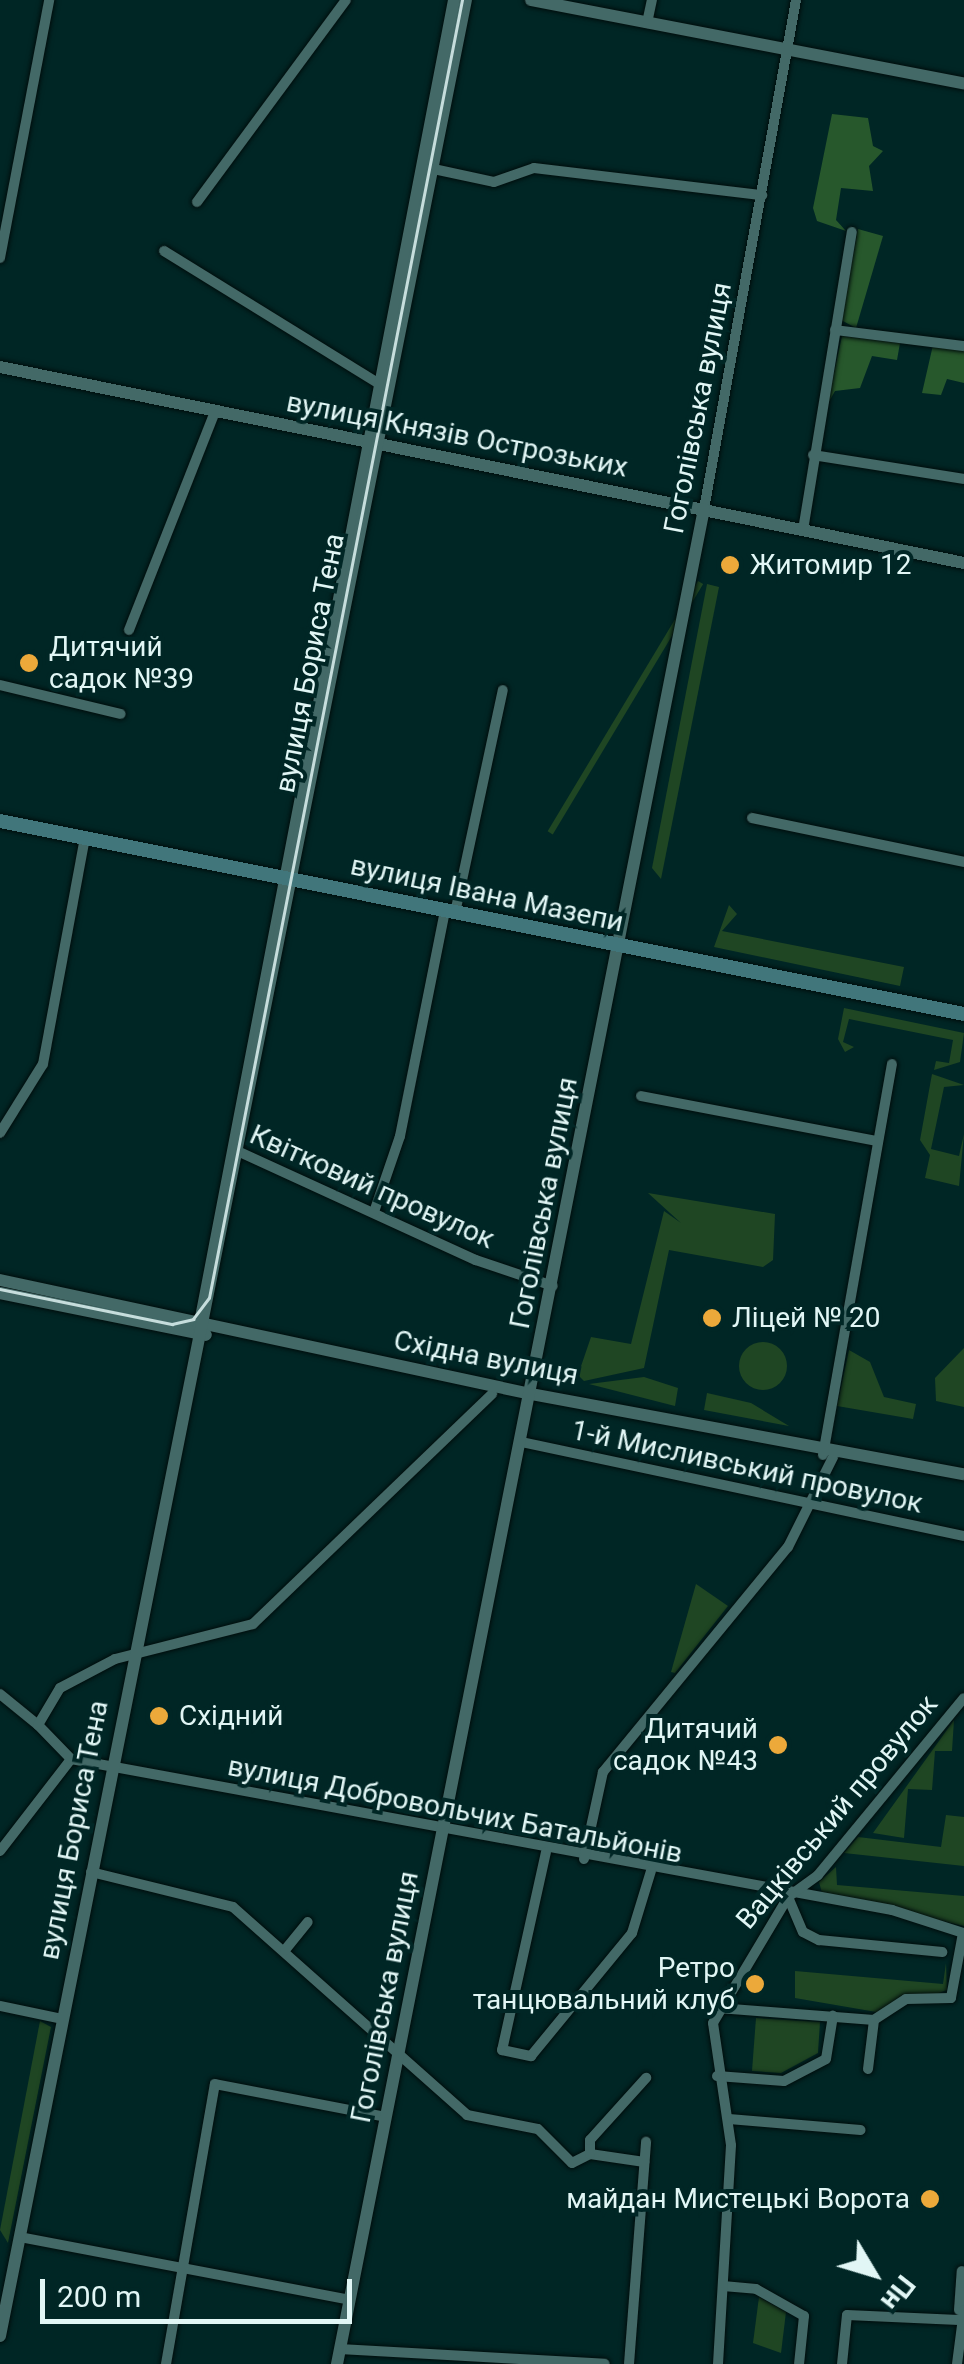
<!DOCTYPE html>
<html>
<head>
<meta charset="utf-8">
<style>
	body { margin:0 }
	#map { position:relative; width:964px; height:2364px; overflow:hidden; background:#002625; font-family:Roboto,sans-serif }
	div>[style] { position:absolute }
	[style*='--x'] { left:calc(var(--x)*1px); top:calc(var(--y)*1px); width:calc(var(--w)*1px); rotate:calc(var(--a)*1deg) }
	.green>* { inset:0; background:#1f4623; transform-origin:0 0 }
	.round { border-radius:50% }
	.forest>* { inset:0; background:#27582c }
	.roads { filter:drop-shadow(0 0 2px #000d0c) drop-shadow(0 0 2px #000d0c) }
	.minor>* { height:10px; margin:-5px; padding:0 5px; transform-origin:5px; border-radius:5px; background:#436967 }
	.tertiary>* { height:12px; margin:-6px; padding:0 6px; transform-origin:6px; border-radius:6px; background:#436967 }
	.secondary>* { height:14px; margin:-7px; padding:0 7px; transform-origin:7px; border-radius:7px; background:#41767b }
	.tram>* { height:2.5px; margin:-1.25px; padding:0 1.25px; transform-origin:1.25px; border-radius:1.25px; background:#c6dddc }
	.dots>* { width:28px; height:28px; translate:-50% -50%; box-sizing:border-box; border:5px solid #002625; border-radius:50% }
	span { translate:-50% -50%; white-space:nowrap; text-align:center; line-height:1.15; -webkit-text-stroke:8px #002625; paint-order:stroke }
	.street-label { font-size:28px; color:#e1f6f5 }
	.poi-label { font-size:28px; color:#e1f6f5 }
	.left { translate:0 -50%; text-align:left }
	.right { translate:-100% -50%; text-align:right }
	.north { position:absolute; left:824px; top:2224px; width:100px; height:100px; -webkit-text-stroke:8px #002625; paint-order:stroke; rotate:128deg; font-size:28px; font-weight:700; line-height:40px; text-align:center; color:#e1f6f5 }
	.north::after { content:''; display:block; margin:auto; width:35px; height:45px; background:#e1f6f5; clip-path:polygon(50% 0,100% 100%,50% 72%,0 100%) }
	.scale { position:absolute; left:40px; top:2279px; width:312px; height:45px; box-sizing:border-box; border:5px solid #e1f6f5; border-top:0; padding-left:12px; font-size:30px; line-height:35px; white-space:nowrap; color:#e1f6f5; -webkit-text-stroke:8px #002625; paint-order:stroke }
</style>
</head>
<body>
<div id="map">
	<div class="green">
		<i style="left:698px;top:581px;width:6px;height:292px;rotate:31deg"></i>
		<i style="clip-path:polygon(707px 584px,719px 587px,661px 879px,652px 868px)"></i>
		<i style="clip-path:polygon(729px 905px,737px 914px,722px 931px,904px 967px,900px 986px,714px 947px)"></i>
		<i style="clip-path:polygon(844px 1008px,964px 1033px,960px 1062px,934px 1070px,936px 1061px,949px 1063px,953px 1040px,849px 1019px,843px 1042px,854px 1047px,845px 1052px,838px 1039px)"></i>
		<i style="clip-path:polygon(932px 1074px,964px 1085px,944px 1087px,931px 1149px,959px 1156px,964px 1134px,959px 1186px,925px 1178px,930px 1155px,920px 1140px)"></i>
		<i style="clip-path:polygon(648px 1193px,775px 1214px,773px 1260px,763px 1267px,669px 1250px,644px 1368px,584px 1381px,578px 1375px,591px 1337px,631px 1344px,664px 1211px,681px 1223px)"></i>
		<i class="round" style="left:739px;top:1342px;width:48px;height:48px"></i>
		<i style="clip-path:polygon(964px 1348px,964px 1407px,936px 1401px,935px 1378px)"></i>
		<i style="clip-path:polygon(849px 1350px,870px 1362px,884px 1397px,916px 1404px,913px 1419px,837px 1406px)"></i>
		<i style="clip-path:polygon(644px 1377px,678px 1388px,675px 1406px,589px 1384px)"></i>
		<i style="clip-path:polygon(707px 1393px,751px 1403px,789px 1426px,704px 1410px)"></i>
		<i style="clip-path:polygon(696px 1584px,728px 1606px,675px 1673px,671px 1672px)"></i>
		<i style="clip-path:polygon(954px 1720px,952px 1751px,935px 1751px,932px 1790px,908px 1789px,904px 1838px,873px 1833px)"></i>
		<i style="clip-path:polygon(946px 1815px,964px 1817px,964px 1866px,844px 1853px,858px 1837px,941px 1847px)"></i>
		<i style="clip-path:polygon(836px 1867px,837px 1885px,964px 1896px,964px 1926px,822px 1893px,819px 1882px)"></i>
		<i style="clip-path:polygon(946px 1963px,947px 1990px,882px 2013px,795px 1998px,795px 1971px,943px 1984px)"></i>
		<i style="clip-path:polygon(756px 2018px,820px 2022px,818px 2053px,781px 2073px,752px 2071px)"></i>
		<i style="clip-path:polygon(40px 2021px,51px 2027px,8px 2243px,0 2230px)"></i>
		<i style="clip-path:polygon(759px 2297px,786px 2312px,781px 2353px,753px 2343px)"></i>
	</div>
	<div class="forest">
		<i style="clip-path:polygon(832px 114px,868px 118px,873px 146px,883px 151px,869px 166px,873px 191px,841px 188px,836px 220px,846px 231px,817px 221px,813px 208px)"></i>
		<i style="clip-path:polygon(858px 229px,883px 236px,856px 328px,841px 320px)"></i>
		<i style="clip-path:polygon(842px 336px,900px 343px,897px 360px,872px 356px,860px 388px,835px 391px,827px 405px)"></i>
		<i style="clip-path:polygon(933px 345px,964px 350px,964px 383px,947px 379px,941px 395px,922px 393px)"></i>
	</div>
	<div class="roads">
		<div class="minor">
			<i style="--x:647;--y:23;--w:24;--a:-78"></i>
			<i style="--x:429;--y:168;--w:66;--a:12.2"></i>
			<i style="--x:494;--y:182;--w:42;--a:-19.3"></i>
			<i style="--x:534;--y:168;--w:230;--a:6.8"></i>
			<i style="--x:197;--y:202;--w:251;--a:-53.6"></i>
			<i style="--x:164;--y:251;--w:251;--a:31.7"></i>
			<i style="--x:0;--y:258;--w:263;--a:-79.2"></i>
			<i style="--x:835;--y:330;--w:130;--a:7.1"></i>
			<i style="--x:813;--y:455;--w:153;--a:9"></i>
			<i style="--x:704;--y:509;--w:517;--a:-79.75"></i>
			<i style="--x:803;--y:530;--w:302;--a:-80.7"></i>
			<i style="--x:129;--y:630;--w:234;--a:-68.5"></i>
			<i style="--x:0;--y:685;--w:124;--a:13.5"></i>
			<i style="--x:752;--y:818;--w:217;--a:11.7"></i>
			<i style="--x:455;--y:913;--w:228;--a:-77.9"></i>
			<i style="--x:641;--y:1096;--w:241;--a:10.8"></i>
			<i style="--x:0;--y:1133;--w:81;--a:-58.1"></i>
			<i style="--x:43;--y:1064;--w:230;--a:-79.5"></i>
			<i style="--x:233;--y:1149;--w:267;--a:24.6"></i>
			<i style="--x:476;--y:1260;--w:81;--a:18.7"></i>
			<i style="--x:374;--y:1212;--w:80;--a:-71.1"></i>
			<i style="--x:400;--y:1136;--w:229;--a:-78.7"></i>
			<i style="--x:521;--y:1442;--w:453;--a:12"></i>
			<i style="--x:823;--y:1455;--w:397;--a:-80"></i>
			<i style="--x:0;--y:1694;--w:49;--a:39.2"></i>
			<i style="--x:71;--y:1759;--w:835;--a:10.42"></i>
			<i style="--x:892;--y:1910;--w:75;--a:17.9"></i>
			<i style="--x:963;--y:1933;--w:66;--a:100.5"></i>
			<i style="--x:951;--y:1998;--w:45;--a:178.7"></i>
			<i style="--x:906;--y:1999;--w:38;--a:147"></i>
			<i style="--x:874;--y:2020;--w:156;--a:-175.6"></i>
			<i style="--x:0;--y:1851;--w:116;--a:-52.3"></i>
			<i style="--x:71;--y:1759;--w:47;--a:-134.1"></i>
			<i style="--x:38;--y:1725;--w:43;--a:-59.3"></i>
			<i style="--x:60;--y:1688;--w:62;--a:-27.8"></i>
			<i style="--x:115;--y:1659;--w:142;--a:-14.2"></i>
			<i style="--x:253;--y:1624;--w:332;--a:-43.9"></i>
			<i style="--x:546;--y:1852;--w:203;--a:102.5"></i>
			<i style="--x:502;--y:2050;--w:30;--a:12"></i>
			<i style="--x:531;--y:2056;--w:159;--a:-50.6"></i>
			<i style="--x:632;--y:1933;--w:65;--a:-73"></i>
			<i style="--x:584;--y:1859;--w:89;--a:-77.7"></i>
			<i style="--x:603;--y:1772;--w:291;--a:-50.6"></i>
			<i style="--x:788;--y:1547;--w:101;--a:-63.4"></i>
			<i style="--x:91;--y:1872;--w:146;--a:13.8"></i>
			<i style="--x:233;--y:1907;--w:313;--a:41.6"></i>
			<i style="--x:467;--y:2115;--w:72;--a:11.2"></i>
			<i style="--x:538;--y:2129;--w:48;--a:45"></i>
			<i style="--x:572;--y:2163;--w:20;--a:-27"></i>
			<i style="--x:590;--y:2154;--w:55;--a:8.4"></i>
			<i style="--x:788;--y:1897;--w:38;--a:67"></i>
			<i style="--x:803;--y:1932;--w:18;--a:27"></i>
			<i style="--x:819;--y:1940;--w:124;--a:5.6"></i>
			<i style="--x:285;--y:1950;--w:36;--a:-51"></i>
			<i style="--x:0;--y:2006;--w:63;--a:11.8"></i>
			<i style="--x:868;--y:2069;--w:49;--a:-83"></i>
			<i style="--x:717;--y:2076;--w:67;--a:4.3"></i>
			<i style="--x:784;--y:2081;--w:47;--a:-27.6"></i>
			<i style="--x:826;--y:2059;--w:44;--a:-80.8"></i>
			<i style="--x:729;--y:2119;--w:132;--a:4.8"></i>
			<i style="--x:590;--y:2154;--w:14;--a:-90"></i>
			<i style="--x:590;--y:2140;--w:84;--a:-47.9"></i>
			<i style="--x:20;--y:2237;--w:335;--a:10.8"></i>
			<i style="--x:723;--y:2286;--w:33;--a:5"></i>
			<i style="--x:756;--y:2289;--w:55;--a:29.4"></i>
			<i style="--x:804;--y:2316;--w:48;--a:95.9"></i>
			<i style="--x:959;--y:2310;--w:39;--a:-86"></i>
			<i style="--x:340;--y:2349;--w:265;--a:3.2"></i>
			<i style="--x:166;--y:2364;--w:284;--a:-80.1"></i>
			<i style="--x:215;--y:2084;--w:174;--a:10.9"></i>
			<i style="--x:629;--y:2364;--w:223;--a:-85.6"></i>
			<i style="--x:718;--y:2364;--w:219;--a:-86.6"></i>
			<i style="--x:731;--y:2145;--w:123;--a:-98.4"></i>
			<i style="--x:713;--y:2023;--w:147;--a:-59.2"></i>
			<i style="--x:788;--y:1897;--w:37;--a:-36"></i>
			<i style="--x:818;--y:1875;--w:229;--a:-50.5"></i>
			<i style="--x:842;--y:2364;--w:49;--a:-84.2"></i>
			<i style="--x:847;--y:2315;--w:112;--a:2.6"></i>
			<i style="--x:957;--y:2364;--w:54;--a:-82.6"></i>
		</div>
		<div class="tertiary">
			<i style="--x:531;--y:0;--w:441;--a:10.9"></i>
			<i style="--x:0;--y:367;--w:984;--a:11.49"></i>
			<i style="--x:0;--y:1280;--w:543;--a:12.12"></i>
			<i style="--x:531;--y:1394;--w:440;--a:10.5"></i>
			<i style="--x:0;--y:1293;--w:210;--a:11.5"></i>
			<i style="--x:199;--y:1328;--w:1352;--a:-79.13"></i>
			<i style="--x:0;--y:2336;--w:2382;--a:-78.72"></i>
			<i style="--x:337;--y:2364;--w:1891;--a:-78.81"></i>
		</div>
		<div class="secondary">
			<i style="--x:0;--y:821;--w:983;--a:11.32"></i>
		</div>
	</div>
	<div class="tram">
		<i style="--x:0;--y:1289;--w:176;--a:11.5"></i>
		<i style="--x:172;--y:1324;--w:22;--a:-13"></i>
		<i style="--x:193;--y:1319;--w:26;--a:-53"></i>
		<i style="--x:209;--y:1298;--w:1322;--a:-78.97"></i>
	</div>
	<div class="dots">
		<i style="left:730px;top:565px;background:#eca93a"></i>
		<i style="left:29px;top:663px;background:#eca93a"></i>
		<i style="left:712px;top:1318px;background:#eca93a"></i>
		<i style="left:159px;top:1716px;background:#eca93a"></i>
		<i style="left:778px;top:1745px;background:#eca93a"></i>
		<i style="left:755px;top:1984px;background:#eca93a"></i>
		<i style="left:930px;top:2199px;background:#eca93a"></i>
	</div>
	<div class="street-label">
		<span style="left:698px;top:408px;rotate:-79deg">Гоголівська вулиця</span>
		<span style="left:457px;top:435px;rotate:11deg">вулиця Князів Острозьких</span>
		<span style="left:310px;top:663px;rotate:-79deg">вулиця Бориса Тена</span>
		<span style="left:487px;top:894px;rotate:12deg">вулиця Івана Мазепи</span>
		<span style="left:372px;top:1187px;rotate:24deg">Квітковий провулок</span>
		<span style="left:544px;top:1203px;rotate:-79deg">Гоголівська вулиця</span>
		<span style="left:486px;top:1358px;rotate:11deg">Східна вулиця</span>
		<span style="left:747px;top:1467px;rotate:12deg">1-й Мисливський провулок</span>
		<span style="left:455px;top:1810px;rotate:11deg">вулиця Добровольчих Батальйонів</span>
		<span style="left:837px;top:1812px;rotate:-50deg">Вацківський провулок</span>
		<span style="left:74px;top:1830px;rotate:-79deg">вулиця Бориса Тена</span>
		<span style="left:385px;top:1997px;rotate:-79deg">Гоголівська вулиця</span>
	</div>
	<div class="poi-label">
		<span class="left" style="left:750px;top:565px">Житомир 12</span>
		<span class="left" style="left:49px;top:663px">Дитячий<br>садок №39</span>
		<span class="left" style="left:732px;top:1318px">Ліцей № 20</span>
		<span class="left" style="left:179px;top:1716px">Східний</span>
		<span class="right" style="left:758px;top:1745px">Дитячий<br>садок №43</span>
		<span class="right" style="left:735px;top:1984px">Ретро<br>танцювальний клуб</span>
		<span class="right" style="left:910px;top:2199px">майдан Мистецькі Ворота</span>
	</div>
	<div class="north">Пн</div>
	<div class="scale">200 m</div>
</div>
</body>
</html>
